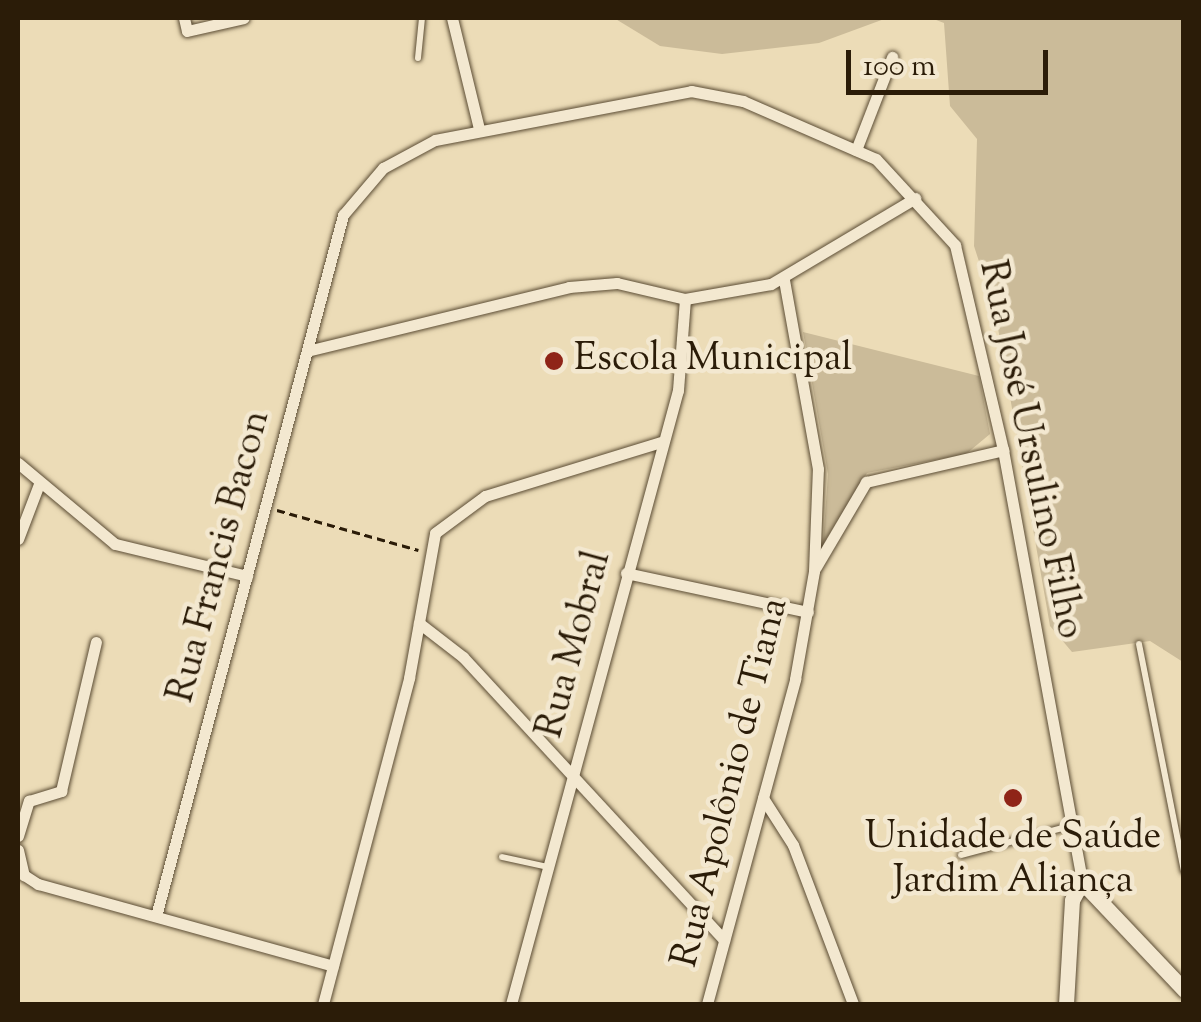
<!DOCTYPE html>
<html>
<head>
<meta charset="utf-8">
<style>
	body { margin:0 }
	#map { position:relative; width:1201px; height:1022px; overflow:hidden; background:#ecdcb7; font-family:"Sorts Mill Goudy",serif }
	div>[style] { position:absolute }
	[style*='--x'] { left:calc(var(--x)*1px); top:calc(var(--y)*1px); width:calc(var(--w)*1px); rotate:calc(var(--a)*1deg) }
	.green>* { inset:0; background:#cbbb99 }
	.path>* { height:2.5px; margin-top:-1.25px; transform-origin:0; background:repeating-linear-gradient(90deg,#2b1c08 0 8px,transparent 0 13px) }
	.roads { filter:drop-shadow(0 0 2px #5b4c34) drop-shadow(0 0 2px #5b4c34) }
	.service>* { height:6px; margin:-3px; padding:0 3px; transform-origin:3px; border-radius:3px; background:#f3e8d0 }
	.minor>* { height:11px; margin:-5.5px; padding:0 5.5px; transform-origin:5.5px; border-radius:5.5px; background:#f3e8d0 }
	.tertiary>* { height:15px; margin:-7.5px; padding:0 7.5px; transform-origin:7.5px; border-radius:7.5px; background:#f3e8d0 }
	.dots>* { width:28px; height:28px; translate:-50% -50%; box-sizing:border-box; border:5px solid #f3e8d0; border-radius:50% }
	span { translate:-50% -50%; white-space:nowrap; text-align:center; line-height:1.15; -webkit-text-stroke:9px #f3e8d0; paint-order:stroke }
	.poi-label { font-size:38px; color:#2b1c08 }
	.left { translate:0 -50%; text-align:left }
	.street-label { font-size:38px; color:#2b1c08 }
	.frame { position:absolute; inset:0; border:20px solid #2b1c08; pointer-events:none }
	.scale { position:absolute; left:846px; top:50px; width:202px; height:45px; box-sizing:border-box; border:5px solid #2b1c08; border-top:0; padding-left:12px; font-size:30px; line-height:35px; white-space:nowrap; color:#2b1c08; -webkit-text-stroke:8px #f3e8d0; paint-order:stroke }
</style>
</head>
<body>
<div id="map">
	<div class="green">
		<i style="clip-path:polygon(614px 18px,887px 18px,819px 43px,722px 54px,660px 46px)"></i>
		<i style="clip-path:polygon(931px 18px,1183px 18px,1183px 662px,1150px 641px,1072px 652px,1050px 626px,995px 311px,974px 246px,977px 139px,950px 106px,944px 23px)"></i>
		<i style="clip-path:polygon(803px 332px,979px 376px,990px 434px,966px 454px,867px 473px,823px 544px,828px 474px)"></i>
	</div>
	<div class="path">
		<i style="--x:277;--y:510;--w:147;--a:15.8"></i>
	</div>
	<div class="roads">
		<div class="service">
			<i style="--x:418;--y:58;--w:40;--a:-84.3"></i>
			<i style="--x:1139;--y:644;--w:231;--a:78.8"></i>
			<i style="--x:961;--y:855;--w:113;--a:-14.9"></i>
			<i style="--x:502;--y:857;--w:47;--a:12.3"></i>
		</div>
		<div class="minor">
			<i style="--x:184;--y:18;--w:13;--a:77"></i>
			<i style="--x:187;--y:31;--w:58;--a:-12.8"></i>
			<i style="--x:452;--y:18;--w:114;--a:76.3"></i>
			<i style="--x:856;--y:150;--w:100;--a:-68.8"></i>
			<i style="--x:307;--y:351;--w:270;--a:-13.7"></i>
			<i style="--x:569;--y:287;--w:48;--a:-4.8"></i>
			<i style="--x:617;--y:283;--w:70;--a:13.2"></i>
			<i style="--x:685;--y:299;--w:87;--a:-9.9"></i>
			<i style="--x:771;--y:284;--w:168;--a:-30.8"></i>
			<i style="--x:18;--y:463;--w:126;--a:39.9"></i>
			<i style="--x:115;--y:544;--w:136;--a:13.6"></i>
			<i style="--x:18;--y:539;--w:59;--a:-69.1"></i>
			<i style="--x:816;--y:567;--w:99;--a:-59.5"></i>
			<i style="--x:866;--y:482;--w:141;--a:-13.1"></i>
			<i style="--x:626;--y:573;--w:186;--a:12.1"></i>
			<i style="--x:419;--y:623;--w:56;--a:37.7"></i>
			<i style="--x:463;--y:657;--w:385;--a:47.3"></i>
			<i style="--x:763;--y:798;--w:56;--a:57.4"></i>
			<i style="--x:793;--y:845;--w:170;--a:69.3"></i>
			<i style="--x:18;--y:836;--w:37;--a:-73"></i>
			<i style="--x:29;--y:801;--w:34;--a:-17"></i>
			<i style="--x:61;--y:791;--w:153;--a:-76.8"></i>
			<i style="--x:18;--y:850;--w:26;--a:77"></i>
			<i style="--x:24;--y:875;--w:17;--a:33"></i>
			<i style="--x:38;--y:884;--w:306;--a:15.5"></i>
			<i style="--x:156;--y:916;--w:726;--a:-75.06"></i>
			<i style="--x:343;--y:215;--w:62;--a:-49.6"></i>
			<i style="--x:383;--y:168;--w:59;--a:-28.3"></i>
			<i style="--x:435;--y:140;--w:261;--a:-10.8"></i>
			<i style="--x:691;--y:91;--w:53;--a:10.9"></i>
			<i style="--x:743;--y:101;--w:145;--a:23.6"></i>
			<i style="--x:876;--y:159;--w:117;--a:47.4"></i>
			<i style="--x:955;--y:245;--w:211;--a:76.8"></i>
			<i style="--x:1003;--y:450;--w:439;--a:79.6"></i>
			<i style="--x:323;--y:1004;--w:337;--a:-75.2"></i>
			<i style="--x:409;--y:678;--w:147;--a:-79.8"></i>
			<i style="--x:435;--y:533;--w:62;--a:-36.5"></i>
			<i style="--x:485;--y:496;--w:184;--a:-17.1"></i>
			<i style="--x:511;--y:1004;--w:636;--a:-74.78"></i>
			<i style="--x:678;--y:390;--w:91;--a:-85.6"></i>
			<i style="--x:707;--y:1004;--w:337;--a:-74.8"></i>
			<i style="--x:795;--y:679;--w:110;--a:-80"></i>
			<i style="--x:814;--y:571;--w:102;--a:-87.8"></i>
			<i style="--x:818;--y:469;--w:192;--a:-100.2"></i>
		</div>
		<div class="tertiary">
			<i style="--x:1066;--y:1004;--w:104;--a:-86.7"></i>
			<i style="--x:1072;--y:900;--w:21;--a:-61"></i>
			<i style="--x:1082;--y:882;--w:149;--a:46.6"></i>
		</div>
	</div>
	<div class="dots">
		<i style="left:554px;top:361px;background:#8f2418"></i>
		<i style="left:1013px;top:798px;background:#8f2418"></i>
	</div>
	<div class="poi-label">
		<span class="left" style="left:574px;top:361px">Escola Municipal</span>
		<span style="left:1013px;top:861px">Unidade de Saúde<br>Jardim Aliança</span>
	</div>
	<div class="street-label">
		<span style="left:1029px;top:450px;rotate:78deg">Rua José Ursulino Filho</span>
		<span style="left:221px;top:557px;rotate:-75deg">Rua Francis Bacon</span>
		<span style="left:576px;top:645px;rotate:-75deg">Rua Mobral</span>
		<span style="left:732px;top:783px;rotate:-76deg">Rua Apolônio de Tiana</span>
	</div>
	<div class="frame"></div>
	<div class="scale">100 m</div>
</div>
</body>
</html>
